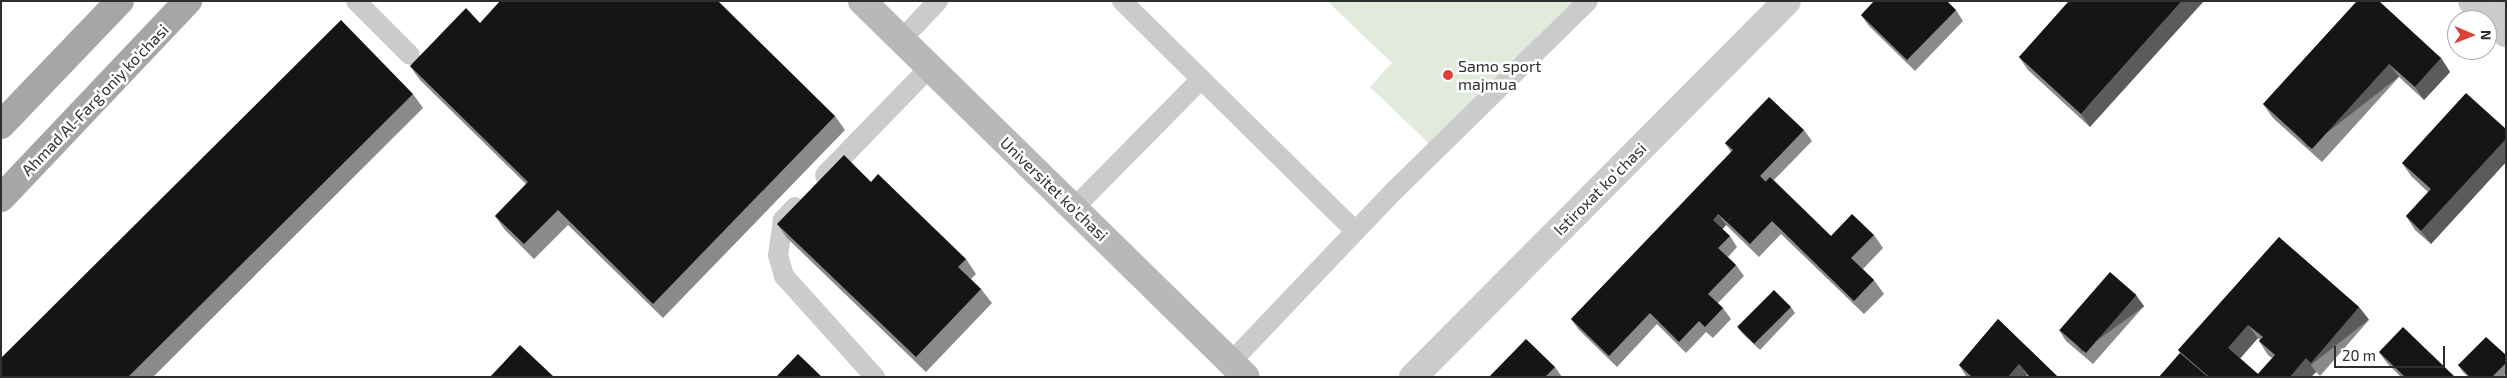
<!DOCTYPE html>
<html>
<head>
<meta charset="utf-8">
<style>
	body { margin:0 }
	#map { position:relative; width:2507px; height:378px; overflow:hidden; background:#fff; font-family:"Exo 2",sans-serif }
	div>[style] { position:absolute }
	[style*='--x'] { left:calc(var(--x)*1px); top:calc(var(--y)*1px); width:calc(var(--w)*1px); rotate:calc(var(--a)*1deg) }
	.green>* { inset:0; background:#e2eadc }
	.lane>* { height:20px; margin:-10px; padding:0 10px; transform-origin:10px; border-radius:10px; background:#cbcbcb }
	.street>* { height:28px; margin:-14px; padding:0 14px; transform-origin:14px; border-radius:14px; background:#cbcbcb }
	.secondary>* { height:28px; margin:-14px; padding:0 14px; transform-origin:14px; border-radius:14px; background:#b8b8b8 }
	.primary>* { height:28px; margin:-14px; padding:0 14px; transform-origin:14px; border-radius:14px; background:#a6a6a6 }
	.wall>* { inset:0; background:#8a8a8a }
	.shaded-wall>* { inset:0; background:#5b5b5b; transform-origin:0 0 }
	.building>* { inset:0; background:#151515; transform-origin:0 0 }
	.dots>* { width:14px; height:14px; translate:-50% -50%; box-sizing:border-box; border:2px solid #fff; border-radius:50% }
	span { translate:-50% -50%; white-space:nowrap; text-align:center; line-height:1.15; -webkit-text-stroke:5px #fff; paint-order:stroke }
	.poi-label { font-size:16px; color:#2e2e2e }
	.left { translate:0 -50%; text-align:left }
	.street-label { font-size:16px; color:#2e2e2e }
	.frame { position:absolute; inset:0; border:2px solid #2e2e2e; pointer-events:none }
	.north { position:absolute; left:2447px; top:10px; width:50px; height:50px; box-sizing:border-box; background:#fff; border:1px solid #ababab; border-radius:50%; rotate:91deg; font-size:14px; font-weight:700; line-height:20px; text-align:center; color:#2e2e2e }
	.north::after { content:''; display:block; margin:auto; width:18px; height:22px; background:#dc4238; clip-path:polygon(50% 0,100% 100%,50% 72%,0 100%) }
	.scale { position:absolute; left:2334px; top:346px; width:111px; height:22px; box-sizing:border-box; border:2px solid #2e2e2e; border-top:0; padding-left:6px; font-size:15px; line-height:18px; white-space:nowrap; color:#2e2e2e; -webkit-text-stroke:4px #fff; paint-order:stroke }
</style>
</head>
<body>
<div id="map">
	<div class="green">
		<i style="clip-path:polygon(1327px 1px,1583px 1px,1440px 154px,1370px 87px,1392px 63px)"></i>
	</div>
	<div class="lane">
		<i style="--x:356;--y:1;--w:76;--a:45"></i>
		<i style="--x:1122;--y:1;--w:327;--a:44.6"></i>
		<i style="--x:2492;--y:21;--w:21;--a:-49"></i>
		<i style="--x:901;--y:40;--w:54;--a:-46.5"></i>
		<i style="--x:825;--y:175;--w:151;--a:-45.8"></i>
		<i style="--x:795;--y:207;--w:18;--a:133"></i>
		<i style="--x:783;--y:220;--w:35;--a:98"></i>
		<i style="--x:778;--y:255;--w:22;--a:74"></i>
		<i style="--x:784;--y:276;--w:136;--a:48"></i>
		<i style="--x:1074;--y:208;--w:181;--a:-45.4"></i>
		<i style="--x:1231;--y:362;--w:238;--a:-46.4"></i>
		<i style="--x:1395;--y:190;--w:270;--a:-44.4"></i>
	</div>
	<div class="street">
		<i style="--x:2472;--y:1;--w:47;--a:43.3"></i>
		<i style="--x:1413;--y:377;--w:530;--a:-45.15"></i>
	</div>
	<div class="secondary">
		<i style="--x:862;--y:1;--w:537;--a:44.4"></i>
	</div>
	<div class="primary">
		<i style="--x:1;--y:125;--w:172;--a:-46.2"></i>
		<i style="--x:1;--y:198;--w:272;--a:-46.5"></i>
	</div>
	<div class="wall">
		<i style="clip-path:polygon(2069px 1px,2090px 127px,2028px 70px,2019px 57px)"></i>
		<i style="clip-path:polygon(2357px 1px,2441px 58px,2450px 72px,2424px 100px,2399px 77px,2322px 162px,2273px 118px,2263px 104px)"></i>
		<i style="clip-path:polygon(1956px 10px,1963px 21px,1915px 71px,1869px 26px,1861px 15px)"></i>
		<i style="clip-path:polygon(480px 23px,835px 116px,845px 130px,663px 318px,568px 225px,534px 259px,505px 230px,495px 216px,526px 184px,420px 80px,410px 66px)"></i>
		<i style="clip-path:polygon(413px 94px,423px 108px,153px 377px,1px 377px)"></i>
		<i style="clip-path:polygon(2506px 129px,2506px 162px,2431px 244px,2415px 230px,2406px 216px,2428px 192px,2411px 176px,2402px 163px)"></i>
		<i style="clip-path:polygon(1804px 130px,1812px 141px,1774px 180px,1831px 236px,1874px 235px,1883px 248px,1863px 269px,1874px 280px,1884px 294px,1864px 314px,1781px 234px,1759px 257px,1726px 225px,1722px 229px,1730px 236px,1737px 247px,1728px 257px,1736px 265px,1744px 276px,1718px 303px,1723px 308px,1731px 319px,1713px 338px,1706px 332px,1686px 353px,1657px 324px,1617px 367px,1579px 330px,1571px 319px,1731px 152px,1725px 143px)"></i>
		<i style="clip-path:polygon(871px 182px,966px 259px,976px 274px,971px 279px,981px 289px,992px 303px,926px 372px,787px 238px,777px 224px)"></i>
		<i style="clip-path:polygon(evenodd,2279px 237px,2359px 307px,2369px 320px,2320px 376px,2316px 372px,2311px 377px,2159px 377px,2180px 353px,2178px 350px,2279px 237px,2258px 338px,2260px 340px,2259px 341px,2268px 355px,2272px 358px,2258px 374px,2240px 358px,2258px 338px)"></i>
		<i style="clip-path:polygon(2144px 306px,2093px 364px,2066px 341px,2059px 330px)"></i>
		<i style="clip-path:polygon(1791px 307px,1795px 313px,1760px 350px,1743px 334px,1738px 328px)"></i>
		<i style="clip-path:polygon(1998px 319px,2058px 377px,2028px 377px,2027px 375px,2025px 377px,1967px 377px,1966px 376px,1959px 365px)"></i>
		<i style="clip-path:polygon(2379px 352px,2455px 377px,2401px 377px,2387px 363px)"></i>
		<i style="clip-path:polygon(2506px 355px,2506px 374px,2503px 377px,2468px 377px,2463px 372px,2458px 365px)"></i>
		<i style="clip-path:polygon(1555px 367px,1562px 377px,1489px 377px)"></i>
	</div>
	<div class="shaded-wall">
		<i style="clip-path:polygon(2182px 1px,2204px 1px,2090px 127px,2081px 114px)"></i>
		<i style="clip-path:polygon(2441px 58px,2450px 72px,2424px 100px,2415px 87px)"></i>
		<i style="left:2389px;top:64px;width:16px;height:115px;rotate:52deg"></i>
		<i style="clip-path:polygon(2506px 139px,2506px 162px,2431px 244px,2421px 231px)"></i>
		<i style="clip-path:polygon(1718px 214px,1726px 225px,1721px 231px,1713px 220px)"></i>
		<i style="left:2136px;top:295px;width:14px;height:77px;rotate:54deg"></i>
		<i style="left:2359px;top:307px;width:16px;height:74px;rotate:52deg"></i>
		<i style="clip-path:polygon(2248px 325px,2258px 338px,2238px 361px,2228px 348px)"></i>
		<i style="clip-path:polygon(2306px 358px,2316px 372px,2311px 377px,2290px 377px)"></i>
		<i style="clip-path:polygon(2019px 364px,2027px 375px,2025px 377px,2008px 377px)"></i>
	</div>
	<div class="building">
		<i style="clip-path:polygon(500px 1px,718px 1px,835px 116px,653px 304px,558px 210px,524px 244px,495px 216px,528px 182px,410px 66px,466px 8px,480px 23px)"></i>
		<i style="clip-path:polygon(1874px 1px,1947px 1px,1956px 10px,1907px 60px,1861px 15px)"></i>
		<i style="clip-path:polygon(2069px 1px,2182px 1px,2081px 114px,2019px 57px)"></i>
		<i style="clip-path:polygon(2357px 1px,2379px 1px,2441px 58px,2415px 87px,2389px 64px,2312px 149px,2263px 104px)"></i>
		<i style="clip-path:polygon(341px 20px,413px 94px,128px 377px,1px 377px,1px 358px)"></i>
		<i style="clip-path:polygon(2466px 93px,2506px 129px,2506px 139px,2421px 231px,2406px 216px,2431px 189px,2402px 163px)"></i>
		<i style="clip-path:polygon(1769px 97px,1804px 130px,1760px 176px,1766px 182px,1727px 222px,1729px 224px,1718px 214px,1713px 220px,1730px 236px,1718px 248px,1736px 265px,1708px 294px,1723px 308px,1705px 327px,1699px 321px,1679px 342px,1650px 313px,1609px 356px,1571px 319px,1733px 150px,1725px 143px)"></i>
		<i style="clip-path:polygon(844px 155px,871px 182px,878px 174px,966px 259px,958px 267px,981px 289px,916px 357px,777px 224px)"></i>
		<i style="clip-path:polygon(1770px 177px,1831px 236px,1852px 214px,1874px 235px,1851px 258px,1874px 280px,1854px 301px,1772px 221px,1750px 244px,1727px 222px)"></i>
		<i style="clip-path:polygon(evenodd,2279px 237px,2359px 307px,2311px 363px,2306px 358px,2290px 377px,2209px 377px,2178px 350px,2279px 237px,2248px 325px,2263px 337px,2259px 341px,2275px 355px,2258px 374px,2228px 348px,2248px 325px)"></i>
		<i style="left:2110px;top:272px;width:35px;height:77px;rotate:41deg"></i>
		<i style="left:1774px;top:290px;width:24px;height:52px;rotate:45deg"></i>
		<i style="clip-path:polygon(1998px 319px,2058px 377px,2030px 377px,2019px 364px,2008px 377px,1972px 377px,1959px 365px)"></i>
		<i style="clip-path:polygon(2403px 327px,2455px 377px,2405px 377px,2379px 352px)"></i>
		<i style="clip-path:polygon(2486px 337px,2506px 355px,2506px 363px,2492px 377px,2470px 377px,2458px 365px)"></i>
		<i style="clip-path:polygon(1526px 339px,1555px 367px,1545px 377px,1489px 377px)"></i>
		<i style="clip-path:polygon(520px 345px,554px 377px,490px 377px)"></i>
		<i style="clip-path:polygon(2180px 353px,2208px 377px,2159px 377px)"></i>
		<i style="clip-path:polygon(798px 354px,822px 377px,776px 377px)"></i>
	</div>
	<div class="dots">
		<i style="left:1448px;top:75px;background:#dc4238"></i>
	</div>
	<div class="poi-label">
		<span class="left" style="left:1458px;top:75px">Samo sport<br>majmua</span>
	</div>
	<div class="street-label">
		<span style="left:95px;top:100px;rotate:-46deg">Ahmad Al-Farg'oniy ko'chasi</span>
		<span style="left:1054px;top:189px;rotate:44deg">Universitet ko'chasi</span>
		<span style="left:1600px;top:189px;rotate:-45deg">Istiroxat koʻchasi</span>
	</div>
	<div class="frame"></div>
	<div class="north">N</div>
	<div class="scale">20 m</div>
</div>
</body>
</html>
